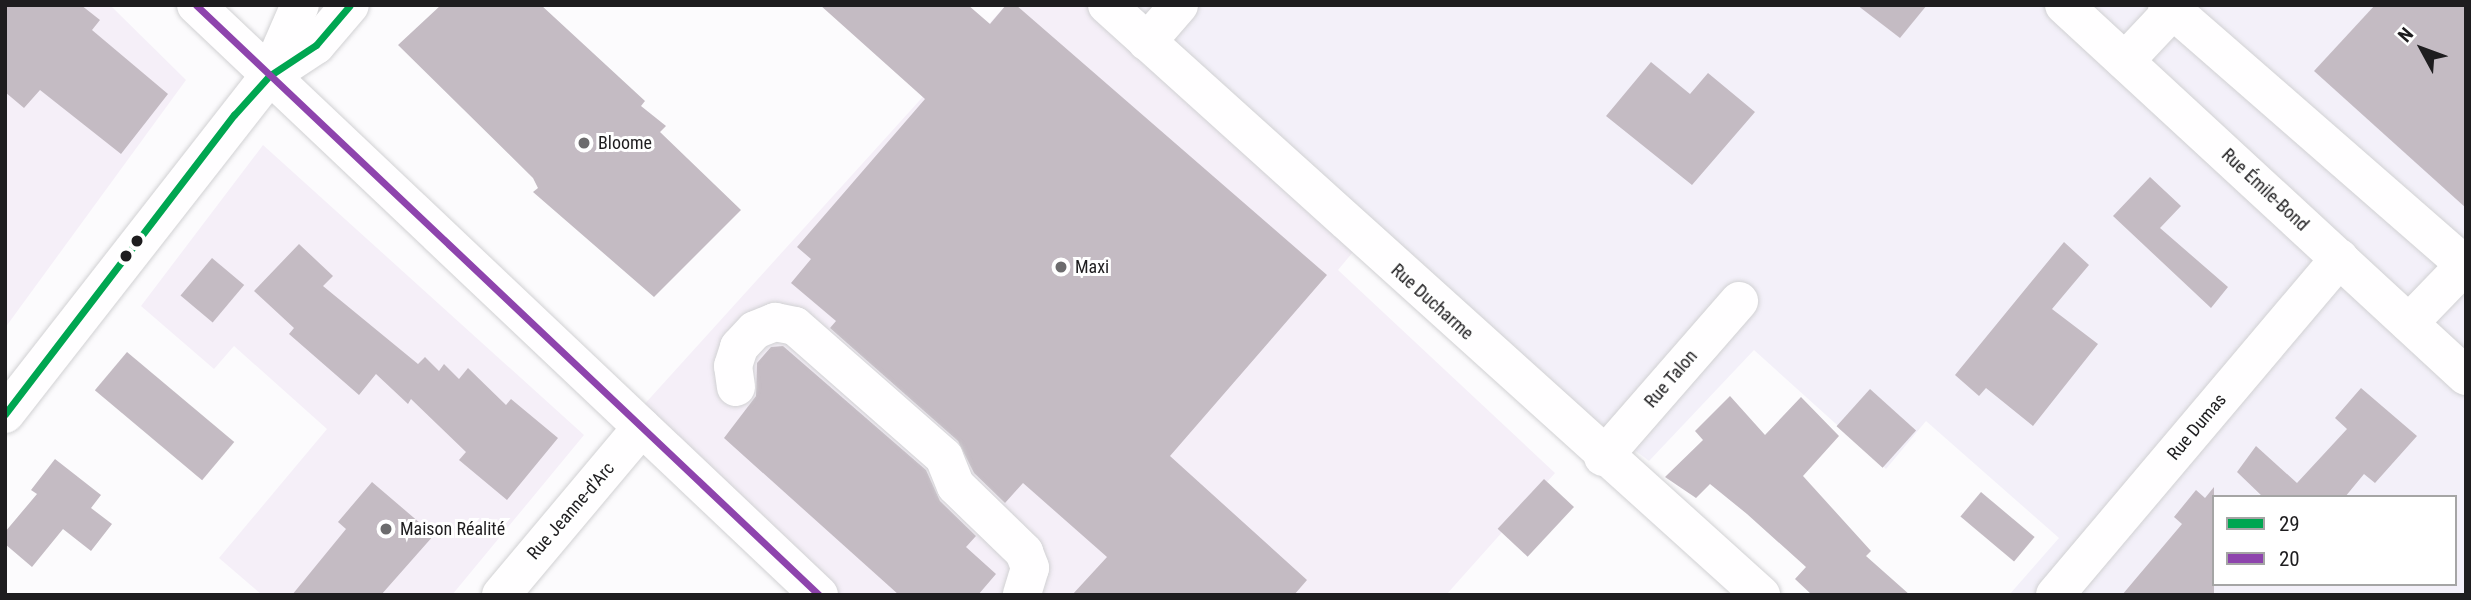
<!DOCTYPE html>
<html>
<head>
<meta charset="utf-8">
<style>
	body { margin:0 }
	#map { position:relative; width:2471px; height:600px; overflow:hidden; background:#fcfbfd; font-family:"Roboto Condensed",sans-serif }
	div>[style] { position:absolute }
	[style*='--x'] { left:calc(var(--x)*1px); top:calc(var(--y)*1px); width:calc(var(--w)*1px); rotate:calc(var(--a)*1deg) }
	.commercial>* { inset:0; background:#f5eff8 }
	.built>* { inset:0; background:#f3f0f9 }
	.building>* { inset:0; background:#c4bbc3; transform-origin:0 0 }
	.roads { filter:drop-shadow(0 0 2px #d1d1d3) drop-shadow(0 0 2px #d1d1d3) }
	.minor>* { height:38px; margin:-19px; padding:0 19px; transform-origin:19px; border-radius:19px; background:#fffeff }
	.major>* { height:38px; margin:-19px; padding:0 19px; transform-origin:19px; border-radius:19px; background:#fffeff }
	.bus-1>* { height:7px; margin:-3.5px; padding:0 3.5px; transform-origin:3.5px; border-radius:3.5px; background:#00a651 }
	.bus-2>* { height:7px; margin:-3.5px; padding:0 3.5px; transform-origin:3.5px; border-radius:3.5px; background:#8e44ad }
	.dots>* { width:19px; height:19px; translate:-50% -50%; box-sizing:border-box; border:4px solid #fff; border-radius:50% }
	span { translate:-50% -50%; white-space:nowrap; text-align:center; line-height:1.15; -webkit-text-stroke:6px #fff; paint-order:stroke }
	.poi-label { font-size:18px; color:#1e1d1f }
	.left { translate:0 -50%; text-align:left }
	.street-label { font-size:18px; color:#1e1d1f }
	.frame { position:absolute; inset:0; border:7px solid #1e1d1f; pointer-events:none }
	.legend { position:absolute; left:2212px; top:495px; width:245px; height:91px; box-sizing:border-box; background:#fff; border:2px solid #a5a5a5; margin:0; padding:9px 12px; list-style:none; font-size:21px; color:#1e1d1f }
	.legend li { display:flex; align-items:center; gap:14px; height:35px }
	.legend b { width:35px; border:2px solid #a5a5a5 }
	.north { position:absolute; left:2387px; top:14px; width:70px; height:70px; -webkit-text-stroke:5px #fff; paint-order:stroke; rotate:311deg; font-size:19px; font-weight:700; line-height:28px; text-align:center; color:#1e1d1f }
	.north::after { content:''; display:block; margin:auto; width:24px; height:32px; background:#1e1d1f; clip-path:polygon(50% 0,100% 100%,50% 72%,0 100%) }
</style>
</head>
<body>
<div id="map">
	<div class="commercial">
		<i style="clip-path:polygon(5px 5px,110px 5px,186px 80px,5px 328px)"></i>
		<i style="clip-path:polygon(1006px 5px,1107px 5px,1363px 240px,1338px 270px,1555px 473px,1446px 595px,819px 595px,632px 418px)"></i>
		<i style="clip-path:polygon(263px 145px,584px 435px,452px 595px,262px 595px,219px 558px,327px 429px,234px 346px,214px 369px,141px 306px)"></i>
	</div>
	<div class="built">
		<i style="clip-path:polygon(evenodd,1107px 5px,2466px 5px,2466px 595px,2009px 595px,2059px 538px,1926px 421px,1886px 469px,1754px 350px,1649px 461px,1363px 240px,1107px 5px,2214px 497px,2455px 497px,2455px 584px,2214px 584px,2214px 497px)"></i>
	</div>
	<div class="building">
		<i style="clip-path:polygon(5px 5px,81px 5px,100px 20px,92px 30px,168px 94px,121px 154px,40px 90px,24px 108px,5px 92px)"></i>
		<i style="clip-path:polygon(441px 5px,541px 5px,645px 101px,641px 106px,666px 126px,660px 132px,741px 210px,654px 297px,533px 192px,538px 188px,533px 178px,398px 45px)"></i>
		<i style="clip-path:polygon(820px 5px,968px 5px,990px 24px,1006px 5px,1016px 5px,1327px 275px,1170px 456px,1307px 580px,1294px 595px,1072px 595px,1107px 557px,1023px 483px,1005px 503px,974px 473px,958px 441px,830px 328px,836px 321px,791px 283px,811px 259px,797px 247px,925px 99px)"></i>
		<i style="clip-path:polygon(1857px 5px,1927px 5px,1900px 38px)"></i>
		<i style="clip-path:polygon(2375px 5px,2466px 5px,2466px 208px,2314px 71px)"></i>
		<i style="clip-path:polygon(1651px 62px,1690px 94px,1708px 73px,1755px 112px,1692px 185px,1606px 116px)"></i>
		<i style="clip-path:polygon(2150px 177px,2181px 206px,2160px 228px,2228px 287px,2211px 308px,2113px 216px)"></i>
		<i style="clip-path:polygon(2064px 242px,2089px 265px,2052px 309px,2098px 344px,2033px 426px,1986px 388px,1979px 396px,1955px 375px)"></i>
		<i style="clip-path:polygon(299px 244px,333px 276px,323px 286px,418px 364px,425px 357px,439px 371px,444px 364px,459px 379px,468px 368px,506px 405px,511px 399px,558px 438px,507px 500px,459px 460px,466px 452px,411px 399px,408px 404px,376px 374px,359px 395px,289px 334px,294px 328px,254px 291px)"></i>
		<i style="left:212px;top:258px;width:42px;height:49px;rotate:40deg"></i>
		<i style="clip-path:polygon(783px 346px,926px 470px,940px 501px,976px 536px,966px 547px,996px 574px,978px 595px,899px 595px,724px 438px,756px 396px,757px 363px,771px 347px)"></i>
		<i style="left:127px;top:352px;width:140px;height:50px;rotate:40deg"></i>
		<i style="clip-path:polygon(2361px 388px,2417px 436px,2375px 483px,2364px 474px,2345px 497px,2263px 497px,2237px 472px,2256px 446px,2297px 483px,2347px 429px,2335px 418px)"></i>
		<i style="left:1870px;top:389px;width:62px;height:50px;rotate:42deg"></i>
		<i style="clip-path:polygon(1730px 396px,1765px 435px,1801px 397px,1839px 436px,1803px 476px,1871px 551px,1866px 556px,1910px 595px,1812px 595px,1795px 579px,1806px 567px,1747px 514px,1710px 484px,1696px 498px,1665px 477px,1703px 440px,1695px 431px)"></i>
		<i style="clip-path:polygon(55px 459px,101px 495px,91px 508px,112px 524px,91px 551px,63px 529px,32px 567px,5px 544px,5px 532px,37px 494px,31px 490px)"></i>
		<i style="left:1544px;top:479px;width:41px;height:68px;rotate:43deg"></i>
		<i style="clip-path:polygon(372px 482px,434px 535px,381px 595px,292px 595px,346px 529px,338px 522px)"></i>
		<i style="clip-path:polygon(2214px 487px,2214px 595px,2122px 595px,2182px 524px,2174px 517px,2196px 490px,2205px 498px)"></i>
		<i style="left:1981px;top:492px;width:70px;height:32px;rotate:40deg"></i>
	</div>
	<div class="roads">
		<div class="minor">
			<i style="--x:1107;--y:5;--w:881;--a:42.05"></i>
			<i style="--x:2064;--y:5;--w:547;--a:42.7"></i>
			<i style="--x:2167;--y:5;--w:397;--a:41.1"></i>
			<i style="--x:1147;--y:42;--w:49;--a:-49.1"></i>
			<i style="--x:2125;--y:61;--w:69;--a:-46.8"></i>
			<i style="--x:2409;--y:323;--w:81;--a:-46"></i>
			<i style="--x:736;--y:387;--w:21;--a:-98"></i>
			<i style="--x:733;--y:366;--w:20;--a:-72"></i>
			<i style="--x:739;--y:347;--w:23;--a:-47"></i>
			<i style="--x:755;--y:330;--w:22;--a:-22"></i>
			<i style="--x:775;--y:322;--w:20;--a:11"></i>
			<i style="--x:795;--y:326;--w:198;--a:41.3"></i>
			<i style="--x:944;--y:457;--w:31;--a:68"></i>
			<i style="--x:956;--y:486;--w:95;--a:44.1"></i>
			<i style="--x:1024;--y:552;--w:17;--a:69"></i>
			<i style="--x:1030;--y:568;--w:28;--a:107"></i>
			<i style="--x:5;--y:414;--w:429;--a:-52"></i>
			<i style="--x:1603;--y:457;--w:207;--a:-48.9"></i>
			<i style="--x:501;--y:595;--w:219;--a:-50"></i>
			<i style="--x:2055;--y:595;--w:441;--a:-49.8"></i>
		</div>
		<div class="major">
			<i style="--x:196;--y:5;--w:858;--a:43.44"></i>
			<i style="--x:269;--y:76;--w:56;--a:-33.4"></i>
			<i style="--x:316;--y:45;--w:52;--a:-49.6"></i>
			<i style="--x:269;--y:76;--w:77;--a:-66.4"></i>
		</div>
	</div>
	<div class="bus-1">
		<i style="--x:5;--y:414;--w:377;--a:-52.6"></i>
		<i style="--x:234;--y:115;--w:52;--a:-48.1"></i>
		<i style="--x:269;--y:76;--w:56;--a:-33.4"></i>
		<i style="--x:316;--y:45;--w:52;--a:-49.6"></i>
	</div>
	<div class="bus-2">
		<i style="--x:196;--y:5;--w:858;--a:43.44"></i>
	</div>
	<div class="dots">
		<i style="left:584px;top:143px;background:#6c6b6d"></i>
		<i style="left:137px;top:241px;background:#1e1d1f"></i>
		<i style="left:126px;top:256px;background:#1e1d1f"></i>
		<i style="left:1061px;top:267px;background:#6c6b6d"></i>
		<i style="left:386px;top:529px;background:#6c6b6d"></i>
	</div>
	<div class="poi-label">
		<span class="left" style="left:598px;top:143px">Bloome</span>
		<span class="left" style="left:1075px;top:267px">Maxi</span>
		<span class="left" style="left:400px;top:529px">Maison Réalité</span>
	</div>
	<div class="street-label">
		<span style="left:2265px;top:190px;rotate:43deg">Rue Émile-Bond</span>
		<span style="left:1432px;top:302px;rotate:42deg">Rue Ducharme</span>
		<span style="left:1671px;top:379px;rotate:-49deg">Rue Talon</span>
		<span style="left:2197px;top:427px;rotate:-50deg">Rue Dumas</span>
		<span style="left:571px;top:511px;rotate:-49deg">Rue Jeanne-d'Arc</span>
	</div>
	<div class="frame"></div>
	<ul class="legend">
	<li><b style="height:9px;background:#00a651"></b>29</li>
	<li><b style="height:9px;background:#8e44ad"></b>20</li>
	</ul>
	<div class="north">N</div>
</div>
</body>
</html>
